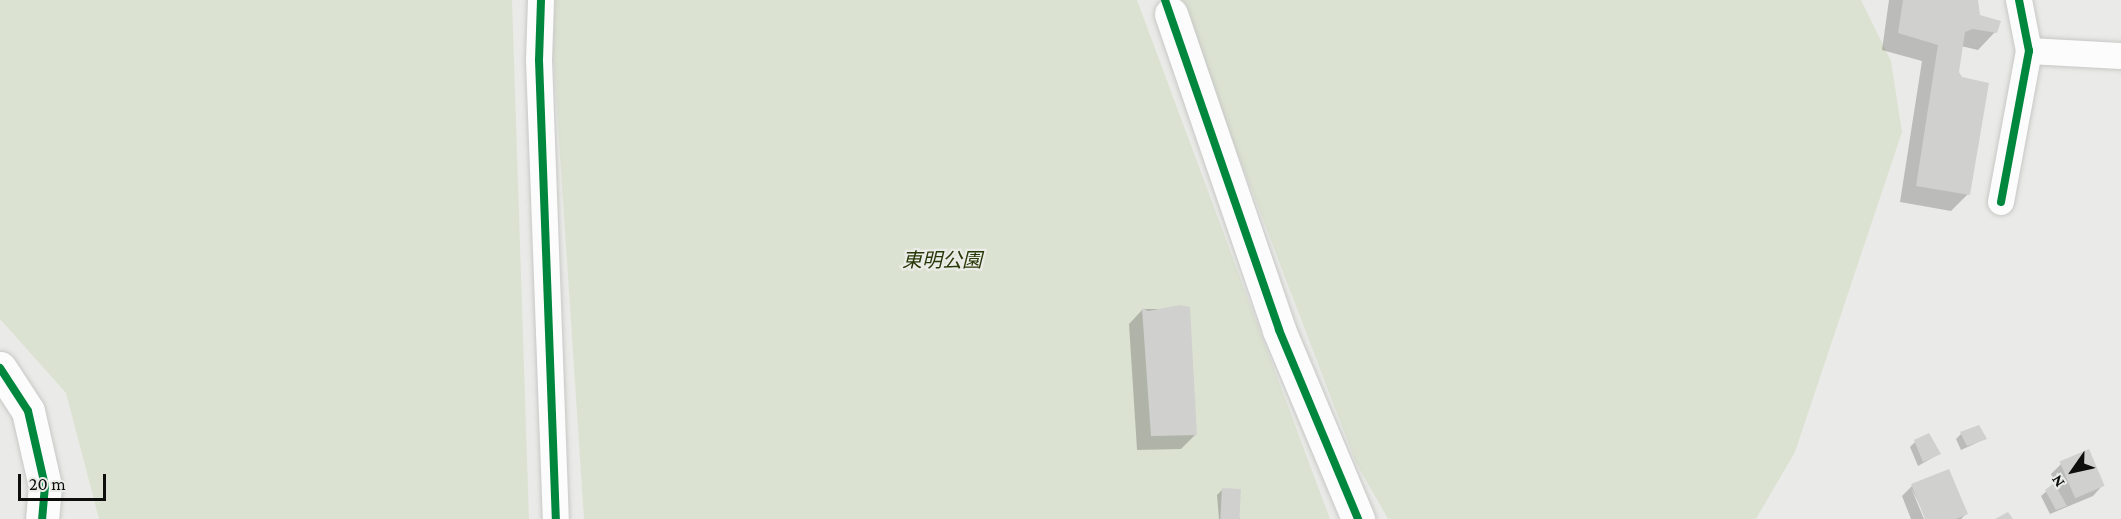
<!DOCTYPE html>
<html>
<head>
<meta charset="utf-8">
<style>
	body { margin:0 }
	#map { position:relative; width:2121px; height:519px; overflow:hidden; background:#eaebe8; font-family:"Crimson Pro","Noto Sans JP",serif }
	div>[style] { position:absolute }
	[style*='--x'] { left:calc(var(--x)*1px); top:calc(var(--y)*1px); width:calc(var(--w)*1px); rotate:calc(var(--a)*1deg) }
	.green>* { inset:0; background:#dce2d2 }
	.shadow>* { inset:0; background:#0003 }
	.building>* { inset:0; background:#d0d1cf; transform-origin:0 0 }
	.roads { filter:drop-shadow(0 0 2px #c7c8c6) drop-shadow(0 0 2px #c7c8c6) }
	.minor>* { height:26px; margin:-13px; padding:0 13px; transform-origin:13px; border-radius:13px; background:#fcfcfc }
	.tertiary>* { height:33px; margin:-16.5px; padding:0 16.5px; transform-origin:16.5px; border-radius:16.5px; background:#fcfcfc }
	.cycleway>* { height:8px; margin:-4px; padding:0 4px; transform-origin:4px; border-radius:4px; background:#00873e }
	span { translate:-50% -50%; white-space:nowrap; text-align:center; line-height:1.15; -webkit-text-stroke:4.5px #eaece7; paint-order:stroke }
	.park-label { font-size:20px; color:#283808; font-style:italic }
	.north { position:absolute; left:2043px; top:441px; width:60px; height:60px; -webkit-text-stroke:4px #eaece7; paint-order:stroke; rotate:236deg; font-size:16px; font-weight:700; line-height:24px; text-align:center; color:#0e0e0c }
	.north::after { content:''; display:block; margin:auto; width:21px; height:27px; background:#0e0e0c; clip-path:polygon(50% 0,100% 100%,50% 72%,0 100%) }
	.scale { position:absolute; left:18px; top:474px; width:88px; height:27px; box-sizing:border-box; border:3px solid #0e0e0c; border-top:0; padding-left:8px; font-size:18px; line-height:21px; white-space:nowrap; color:#0e0e0c; -webkit-text-stroke:4px #eaece7; paint-order:stroke }
</style>
</head>
<body>
<div id="map">
	<div class="green">
		<i style="clip-path:polygon(0 0,512px 0,529px 519px,99px 519px,66px 393px,0 319px)"></i>
		<i style="clip-path:polygon(555px 0,1137px 0,1330px 519px,584px 519px,553px 49px)"></i>
		<i style="clip-path:polygon(1179px 0,1861px 0,1891px 61px,1902px 132px,1795px 452px,1756px 519px,1388px 519px,1356px 463px)"></i>
	</div>
	<div class="shadow">
		<i style="clip-path:polygon(1889px 0,1977px 0,1979px 16px,1995px 32px,1978px 50px,1961px 46px,1957px 73px,1968px 194px,1951px 211px,1900px 202px,1922px 61px,1882px 50px)"></i>
		<i style="clip-path:polygon(1143px 309px,1189px 309px,1195px 435px,1181px 449px,1137px 450px,1129px 324px)"></i>
		<i style="clip-path:polygon(1961px 434px,1985px 439px,1961px 450px,1956px 439px)"></i>
		<i style="clip-path:polygon(1915px 442px,1939px 454px,1918px 466px,1910px 447px)"></i>
		<i style="clip-path:polygon(2061px 464px,2103px 485px,2093px 496px,2050px 514px,2041px 496px,2055px 484px,2051px 474px)"></i>
		<i style="clip-path:polygon(1912px 486px,1966px 514px,1961px 519px,1927px 519px,1911px 488px,1924px 519px,1911px 519px,1902px 496px)"></i>
		<i style="clip-path:polygon(1222px 490px,1240px 519px,1219px 519px,1217px 495px)"></i>
	</div>
	<div class="building">
		<i style="clip-path:polygon(1903px 0,1978px 0,1980px 15px,2001px 21px,1997px 33px,1973px 29px,1965px 32px,1959px 72px,1962px 77px,1989px 83px,1970px 195px,1916px 186px,1938px 45px,1898px 33px)"></i>
		<i style="clip-path:polygon(1180px 305px,1190px 307px,1197px 435px,1151px 436px,1142px 308px,1148px 311px)"></i>
		<i style="clip-path:polygon(1979px 425px,1987px 439px,1967px 446px,1960px 432px)"></i>
		<i style="clip-path:polygon(1929px 433px,1941px 454px,1923px 462px,1914px 440px)"></i>
		<i style="left:2089px;top:449px;width:40px;height:32px;rotate:67deg"></i>
		<i style="clip-path:polygon(1949px 469px,1968px 514px,1956px 519px,1925px 519px,1911px 484px)"></i>
		<i style="clip-path:polygon(2054px 483px,2067px 506px,2056px 510px,2045px 490px)"></i>
		<i style="left:1222px;top:488px;width:19px;height:31px;rotate:3deg"></i>
		<i style="clip-path:polygon(2008px 512px,2013px 519px,1995px 519px)"></i>
	</div>
	<div class="roads">
		<div class="minor">
			<i style="--x:541;--y:0;--w:60;--a:91.9"></i>
			<i style="--x:539;--y:60;--w:459;--a:87.9"></i>
			<i style="--x:2029;--y:51;--w:92;--a:3.1"></i>
			<i style="--x:2001;--y:202;--w:154;--a:-79.5"></i>
			<i style="--x:2029;--y:51;--w:52;--a:-101.1"></i>
		</div>
		<div class="tertiary">
			<i style="--x:1171;--y:14;--w:334;--a:71.1"></i>
			<i style="--x:1279;--y:330;--w:205;--a:67.3"></i>
			<i style="--x:0;--y:368;--w:51;--a:56.9"></i>
			<i style="--x:28;--y:411;--w:77;--a:77.2"></i>
			<i style="--x:45;--y:486;--w:33;--a:95"></i>
		</div>
	</div>
	<div class="cycleway">
		<i style="--x:541;--y:0;--w:60;--a:91.9"></i>
		<i style="--x:539;--y:60;--w:459;--a:87.9"></i>
		<i style="--x:1165;--y:0;--w:349;--a:70.9"></i>
		<i style="--x:1279;--y:330;--w:205;--a:67.3"></i>
		<i style="--x:2001;--y:202;--w:154;--a:-79.5"></i>
		<i style="--x:2029;--y:51;--w:52;--a:-101.1"></i>
		<i style="--x:0;--y:368;--w:51;--a:56.9"></i>
		<i style="--x:28;--y:411;--w:77;--a:77.2"></i>
		<i style="--x:45;--y:486;--w:33;--a:95"></i>
	</div>
	<div class="park-label">
		<span style="left:942px;top:260px">東明公園</span>
	</div>
	<div class="north">N</div>
	<div class="scale">20 m</div>
</div>
</body>
</html>
